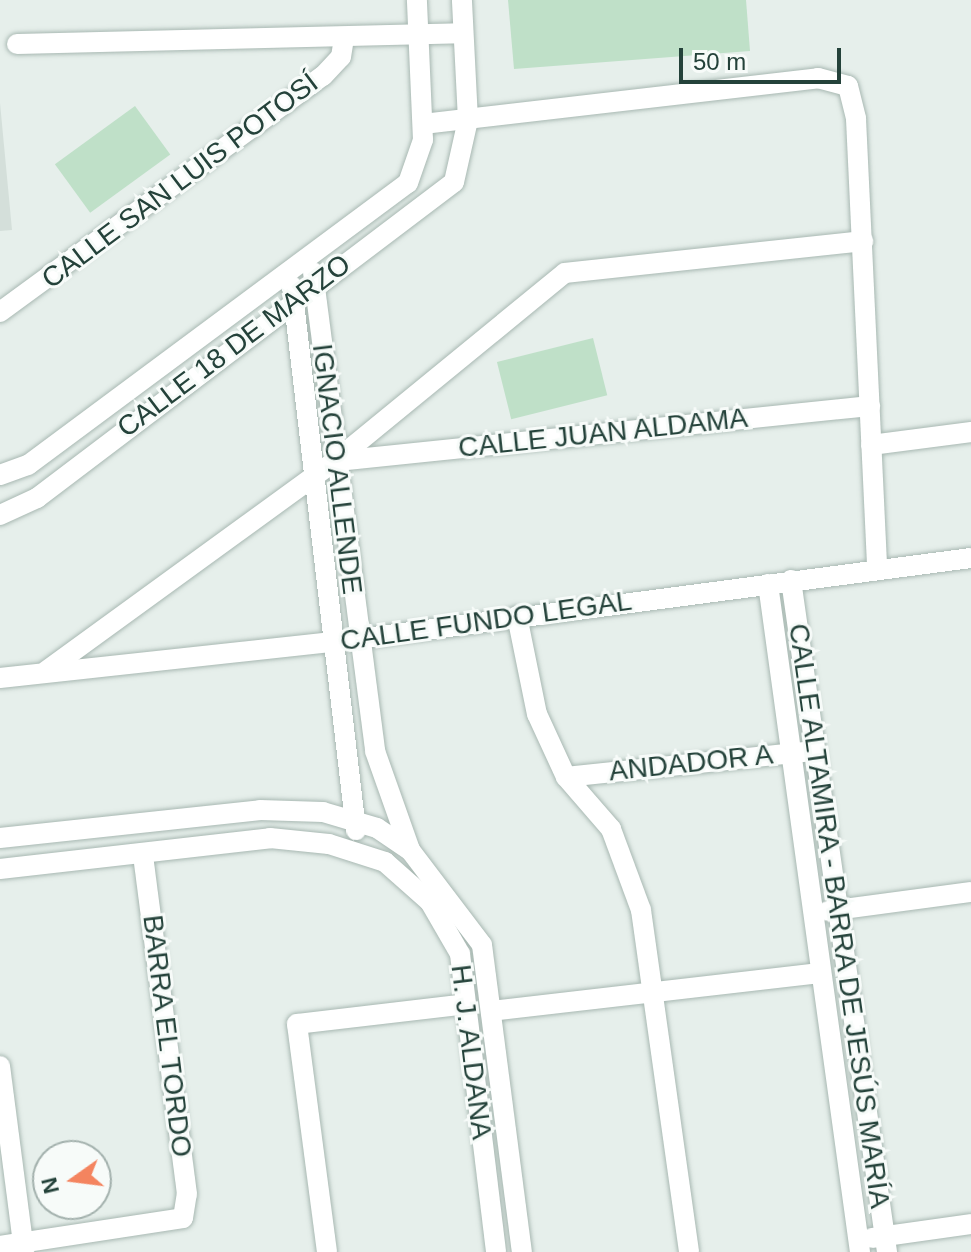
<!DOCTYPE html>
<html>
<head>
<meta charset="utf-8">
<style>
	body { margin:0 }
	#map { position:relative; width:971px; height:1252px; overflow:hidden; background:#e6efeb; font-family:Helvetica,sans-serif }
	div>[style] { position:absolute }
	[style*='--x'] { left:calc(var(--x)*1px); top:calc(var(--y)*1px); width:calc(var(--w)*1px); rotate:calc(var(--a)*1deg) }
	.built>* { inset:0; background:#d4dfda }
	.green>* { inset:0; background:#bfe0c8; transform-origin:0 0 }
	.roads { filter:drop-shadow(0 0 2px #a8b8b2) drop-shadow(0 0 2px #a8b8b2) }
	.minor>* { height:20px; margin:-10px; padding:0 10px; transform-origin:10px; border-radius:10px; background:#fff }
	span { translate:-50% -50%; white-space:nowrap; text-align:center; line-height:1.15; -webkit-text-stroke:6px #f7fbf9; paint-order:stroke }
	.street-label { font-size:28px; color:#24423a }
	.north { position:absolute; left:32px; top:1140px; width:80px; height:80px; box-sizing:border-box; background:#f7fbf9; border:2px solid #a3b1ad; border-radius:50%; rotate:256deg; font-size:22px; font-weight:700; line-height:32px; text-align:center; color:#24423a }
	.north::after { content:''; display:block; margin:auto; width:28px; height:36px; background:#f4845f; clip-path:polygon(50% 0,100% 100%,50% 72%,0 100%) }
	.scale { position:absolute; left:679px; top:48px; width:162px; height:36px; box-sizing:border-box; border:4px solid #24423a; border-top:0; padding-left:10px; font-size:24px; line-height:28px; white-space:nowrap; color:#24423a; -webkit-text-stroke:6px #f7fbf9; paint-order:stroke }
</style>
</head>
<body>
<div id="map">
	<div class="built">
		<i style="clip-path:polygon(0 103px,12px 230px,0 231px)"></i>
	</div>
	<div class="green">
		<i style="clip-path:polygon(508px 0,746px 0,750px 51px,514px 69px)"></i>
		<i style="left:135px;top:106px;width:60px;height:99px;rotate:54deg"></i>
		<i style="left:593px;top:338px;width:59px;height:99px;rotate:76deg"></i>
	</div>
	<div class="roads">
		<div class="minor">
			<i style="--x:17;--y:44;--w:445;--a:-1.4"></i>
			<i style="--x:423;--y:124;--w:398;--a:-6.6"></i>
			<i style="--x:818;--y:78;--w:31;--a:15"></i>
			<i style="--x:848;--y:86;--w:34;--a:76"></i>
			<i style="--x:856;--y:119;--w:450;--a:87.3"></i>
			<i style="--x:313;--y:272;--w:483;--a:82.6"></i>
			<i style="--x:375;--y:751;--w:105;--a:70.5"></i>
			<i style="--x:292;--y:286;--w:548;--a:83.29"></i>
			<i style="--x:0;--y:312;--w:400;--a:-36.2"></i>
			<i style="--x:323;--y:76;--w:26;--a:-47"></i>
			<i style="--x:341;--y:57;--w:19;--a:-81"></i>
			<i style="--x:871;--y:445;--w:101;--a:-7.4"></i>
			<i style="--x:337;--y:461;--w:536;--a:-5.89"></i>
			<i style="--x:0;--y:475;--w:30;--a:-20"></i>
			<i style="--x:28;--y:465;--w:473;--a:-36.6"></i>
			<i style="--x:408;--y:183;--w:46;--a:-70.8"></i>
			<i style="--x:423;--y:140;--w:140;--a:-92.5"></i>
			<i style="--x:0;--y:515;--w:41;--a:-24.7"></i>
			<i style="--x:37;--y:498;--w:523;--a:-37.15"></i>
			<i style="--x:454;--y:182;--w:64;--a:-77.3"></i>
			<i style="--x:468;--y:120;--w:120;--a:-92.9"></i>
			<i style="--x:791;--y:580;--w:679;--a:81.87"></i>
			<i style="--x:768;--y:584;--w:674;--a:82.16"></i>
			<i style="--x:517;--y:616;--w:100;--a:78.5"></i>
			<i style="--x:537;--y:714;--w:69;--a:65.3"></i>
			<i style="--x:566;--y:777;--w:69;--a:49.1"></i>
			<i style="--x:611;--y:829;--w:86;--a:69.7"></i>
			<i style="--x:641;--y:910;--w:345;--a:82"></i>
			<i style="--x:46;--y:671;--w:357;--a:-36"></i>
			<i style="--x:335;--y:461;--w:297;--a:-39.3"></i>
			<i style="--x:565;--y:273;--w:300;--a:-6.1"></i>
			<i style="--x:0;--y:678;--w:360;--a:-6.2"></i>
			<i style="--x:358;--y:639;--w:618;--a:-7.53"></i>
			<i style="--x:566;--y:777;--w:240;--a:-6"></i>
			<i style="--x:0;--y:838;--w:262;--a:-6.1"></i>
			<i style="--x:260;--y:810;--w:63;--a:1.8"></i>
			<i style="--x:323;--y:812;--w:56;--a:16.5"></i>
			<i style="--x:377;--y:828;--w:40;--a:34"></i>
			<i style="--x:410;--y:850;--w:119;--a:52.8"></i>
			<i style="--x:482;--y:945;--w:310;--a:82.6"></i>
			<i style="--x:0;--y:869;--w:272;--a:-6.5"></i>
			<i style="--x:270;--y:838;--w:59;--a:5.8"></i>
			<i style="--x:329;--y:844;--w:59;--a:17.8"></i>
			<i style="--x:385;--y:862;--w:60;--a:41.6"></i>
			<i style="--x:430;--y:902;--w:60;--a:60"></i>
			<i style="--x:460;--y:954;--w:300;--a:83.1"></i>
			<i style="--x:828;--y:911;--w:144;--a:-7.6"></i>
			<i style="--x:491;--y:1011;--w:332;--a:-6.6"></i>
			<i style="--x:0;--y:1066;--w:188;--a:82.6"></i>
			<i style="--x:872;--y:1238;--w:100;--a:-8"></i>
			<i style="--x:0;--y:1246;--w:185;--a:-8.7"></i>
			<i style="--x:183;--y:1218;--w:24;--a:-81"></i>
			<i style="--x:187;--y:1194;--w:343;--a:-97.4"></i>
			<i style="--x:327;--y:1252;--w:230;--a:-97.5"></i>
			<i style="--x:297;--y:1024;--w:170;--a:-6.7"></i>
		</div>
	</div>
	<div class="street-label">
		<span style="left:180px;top:181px;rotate:-37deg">CALLE SAN LUIS POTOSÍ</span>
		<span style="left:234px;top:346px;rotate:-37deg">CALLE 18 DE MARZO</span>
		<span style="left:603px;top:433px;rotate:-6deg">CALLE JUAN ALDAMA</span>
		<span style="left:337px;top:469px;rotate:83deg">IGNACIO ALLENDE</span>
		<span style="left:486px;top:621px;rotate:-8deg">CALLE FUNDO LEGAL</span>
		<span style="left:691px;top:763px;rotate:-6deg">ANDADOR A</span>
		<span style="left:839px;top:916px;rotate:82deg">CALLE ALTAMIRA - BARRA DE JESÚS MARÍA</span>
		<span style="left:167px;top:1036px;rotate:83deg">BARRA EL TORDO</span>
		<span style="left:471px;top:1052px;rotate:83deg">H. J. ALDANA</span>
	</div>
	<div class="north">N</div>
	<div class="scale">50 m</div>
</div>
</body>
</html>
